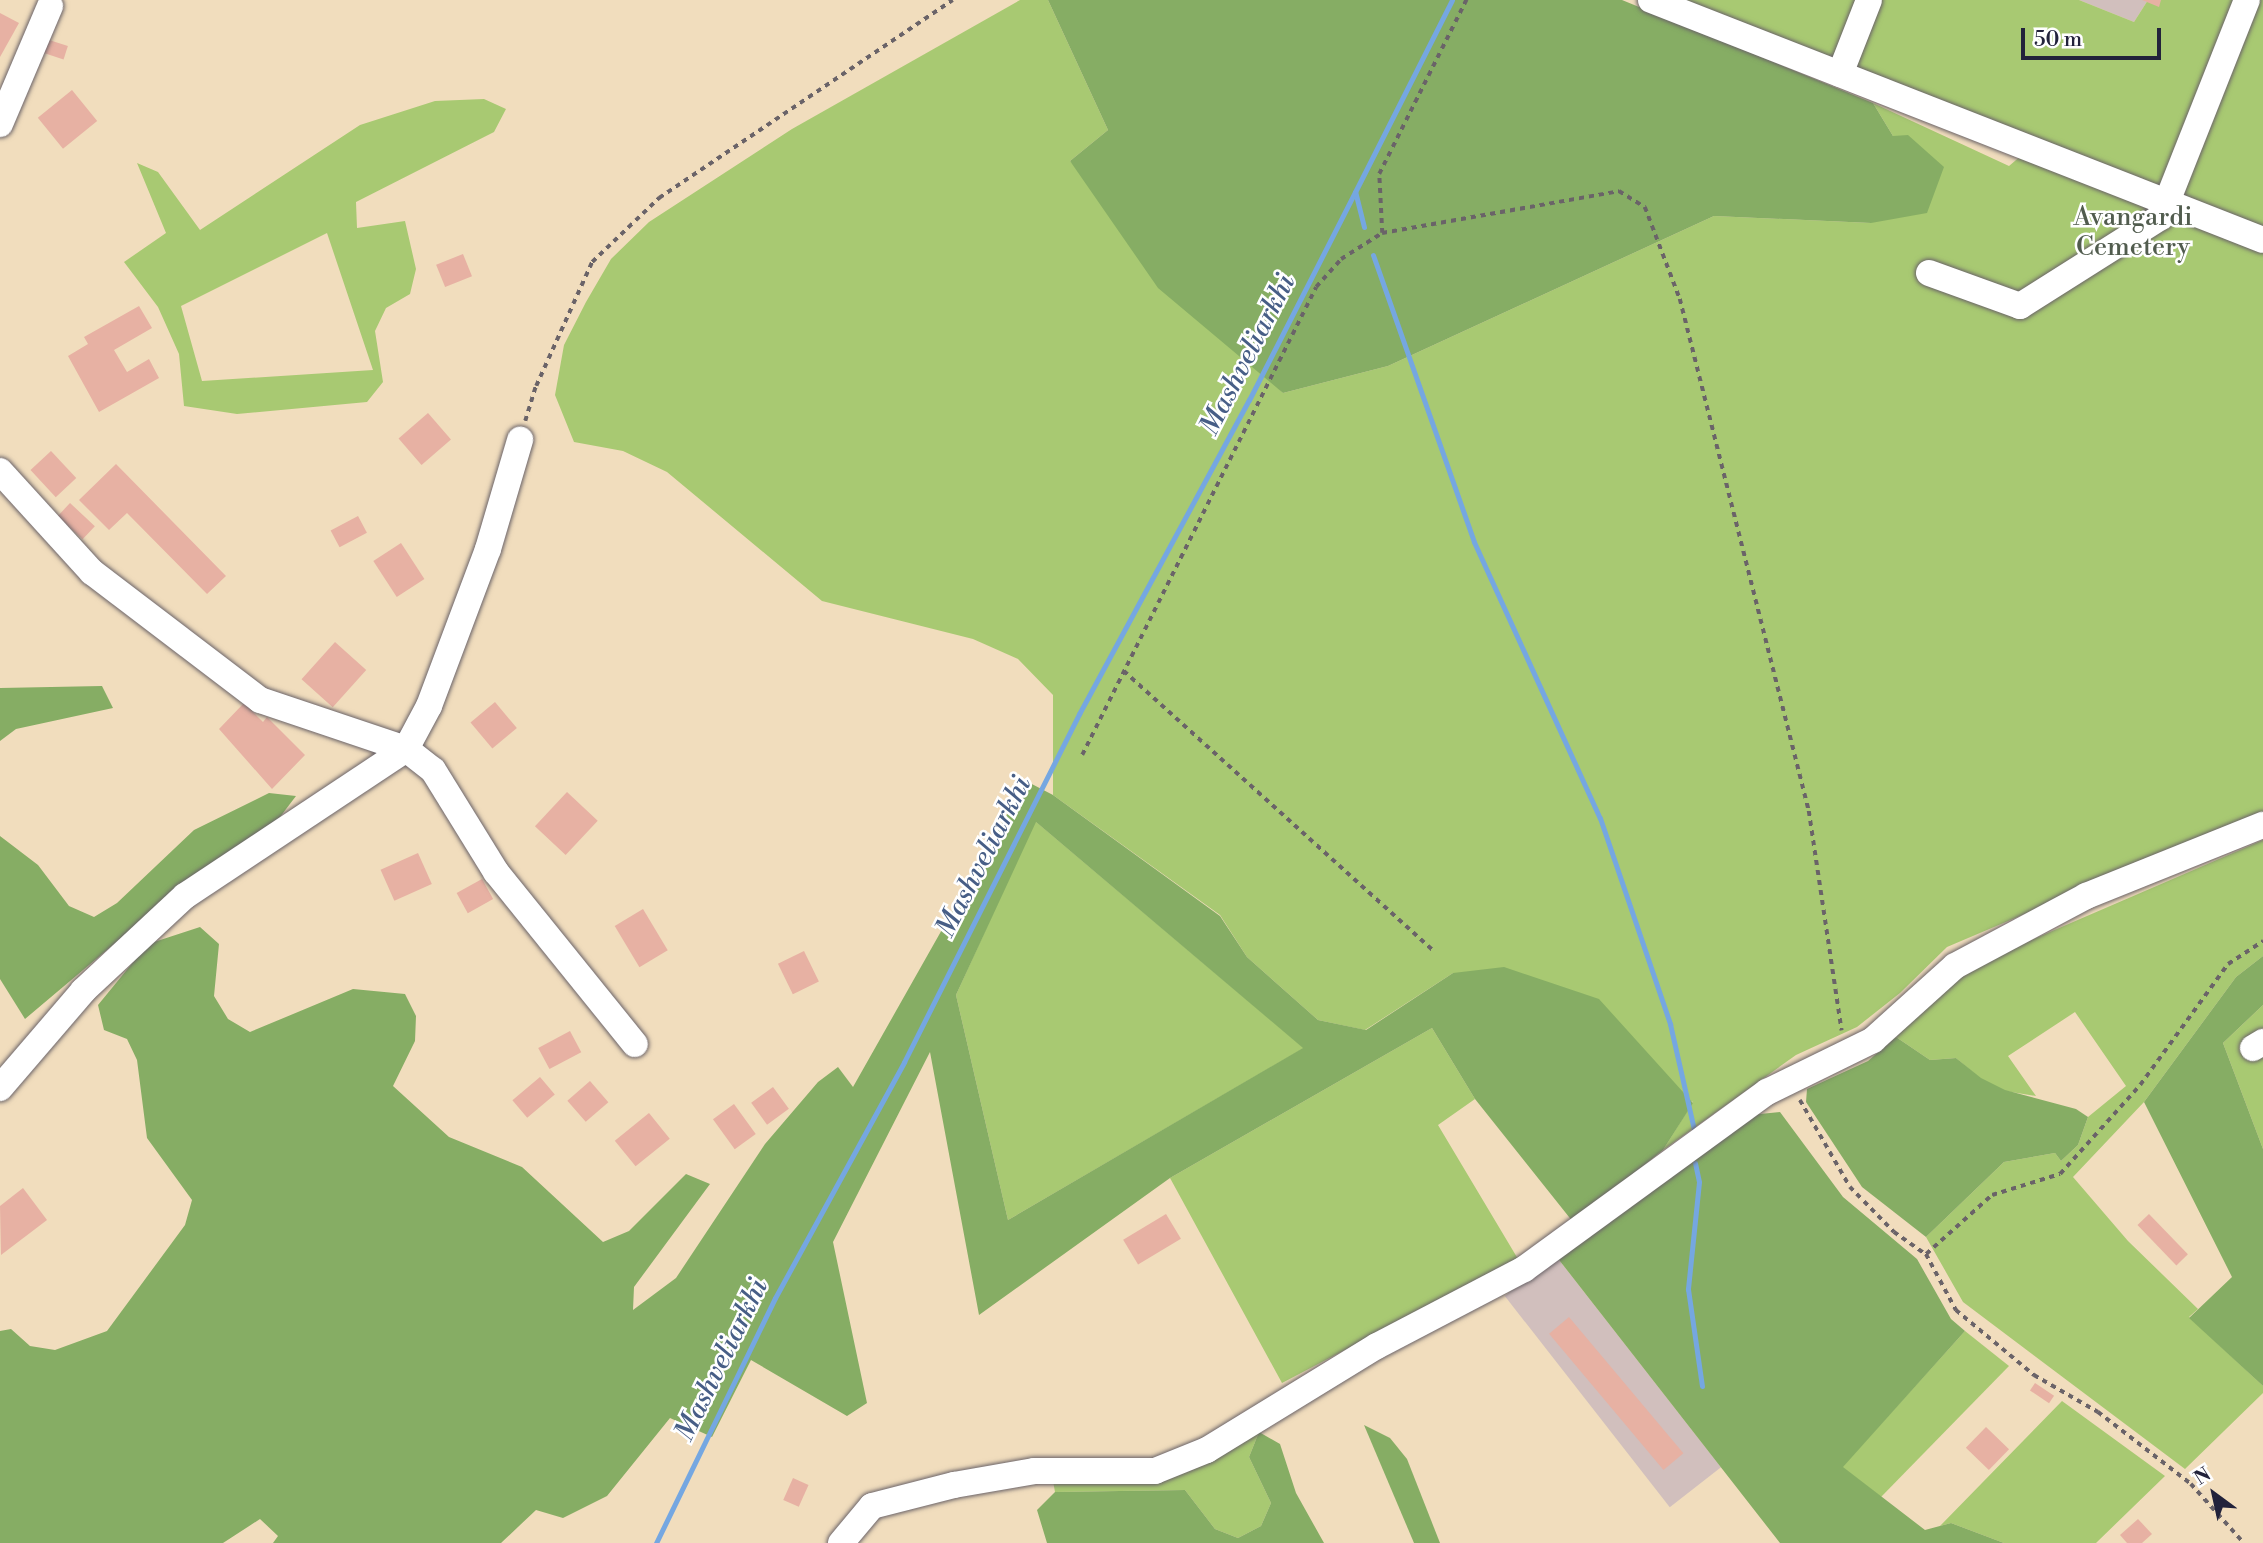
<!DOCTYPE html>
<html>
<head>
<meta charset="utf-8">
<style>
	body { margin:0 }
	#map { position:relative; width:2263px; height:1543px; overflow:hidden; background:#f1ddbd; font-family:"Libre Bodoni",serif }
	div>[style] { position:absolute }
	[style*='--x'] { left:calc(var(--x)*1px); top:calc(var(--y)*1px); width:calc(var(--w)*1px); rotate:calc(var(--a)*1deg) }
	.industrial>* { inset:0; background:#d1bfbd; transform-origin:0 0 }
	.green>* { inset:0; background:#a8c972 }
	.forest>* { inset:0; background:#86ad64 }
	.stream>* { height:5px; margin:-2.5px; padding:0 2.5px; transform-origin:2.5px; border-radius:2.5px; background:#75a7e1 }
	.building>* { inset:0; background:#e7b1a3; transform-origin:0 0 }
	.path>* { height:3.5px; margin-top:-1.75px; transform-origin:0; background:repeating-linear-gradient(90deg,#6a6368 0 5px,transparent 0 10px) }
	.roads { filter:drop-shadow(0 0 2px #6a6368) drop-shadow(0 0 2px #6a6368) }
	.minor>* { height:26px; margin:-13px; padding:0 13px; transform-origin:13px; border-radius:13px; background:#fff }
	span { translate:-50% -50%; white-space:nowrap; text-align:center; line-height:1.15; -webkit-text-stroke:5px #fff; paint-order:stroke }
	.park-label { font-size:26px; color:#515c4e }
	.water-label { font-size:28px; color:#475e86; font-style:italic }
	.north { position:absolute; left:2179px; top:1459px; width:70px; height:70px; -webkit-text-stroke:5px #fff; paint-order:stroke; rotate:327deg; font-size:19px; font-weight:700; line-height:28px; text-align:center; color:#22223b }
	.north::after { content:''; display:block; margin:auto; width:24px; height:32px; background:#22223b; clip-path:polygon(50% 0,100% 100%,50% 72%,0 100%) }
	.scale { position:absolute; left:2021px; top:28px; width:140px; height:32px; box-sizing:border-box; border:4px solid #22223b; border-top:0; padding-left:9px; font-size:21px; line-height:24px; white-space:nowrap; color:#22223b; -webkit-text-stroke:5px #fff; paint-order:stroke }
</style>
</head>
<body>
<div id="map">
	<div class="industrial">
		<i style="clip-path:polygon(2079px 0,2148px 0,2134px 22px)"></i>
		<i style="left:1556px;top:1256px;width:268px;height:65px;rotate:52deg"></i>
	</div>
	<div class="green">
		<i style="clip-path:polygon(1020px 0,1048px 0,1108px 130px,1070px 161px,1283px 393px,1388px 366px,1714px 216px,1871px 223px,1893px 136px,1873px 103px,2009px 166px,2035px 144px,1680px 0,2079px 0,2134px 22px,2148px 0,2263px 0,2263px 813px,1947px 947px,1900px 993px,1857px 1027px,1796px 1055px,1663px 1150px,1693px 1102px,1453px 973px,1365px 1030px,1318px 1020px,1247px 957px,1220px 915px,1053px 795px,1053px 695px,1018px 659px,973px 639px,822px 601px,667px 472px,623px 451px,574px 442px,555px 395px,564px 345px,586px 302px,611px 259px,649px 222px,792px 129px)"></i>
		<i style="clip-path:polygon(evenodd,484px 99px,506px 109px,494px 132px,356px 202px,357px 228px,405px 221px,416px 269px,410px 294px,386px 308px,375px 331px,383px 382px,367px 402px,237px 414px,184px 406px,179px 354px,158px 307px,124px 262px,166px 233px,137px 163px,158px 172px,200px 230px,360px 125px,435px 101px,484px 99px,327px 233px,373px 370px,202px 381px,181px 306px,327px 233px)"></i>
		<i style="clip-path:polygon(1035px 821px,1304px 1048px,1008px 1220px,956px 995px)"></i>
		<i style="clip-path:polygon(2263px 840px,2263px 956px,2236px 977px,2144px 1102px,2073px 1177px,2128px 1241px,2198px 1309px,2189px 1317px,2263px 1386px,2263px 1393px,2185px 1469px,1963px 1302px,1926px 1237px,2004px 1162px,2055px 1153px,2061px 1161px,2078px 1145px,2088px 1117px,2126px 1086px,2075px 1012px,2008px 1056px,2036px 1096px,2005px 1091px,1981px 1079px,1956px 1058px,1930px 1060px,1896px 1037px,1952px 983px,2013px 948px)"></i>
		<i style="clip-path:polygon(2263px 1005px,2263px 1149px,2223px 1043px)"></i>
		<i style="clip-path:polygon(1432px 1028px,1475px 1099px,1438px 1125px,1518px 1259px,1282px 1383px,1170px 1178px)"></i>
		<i style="clip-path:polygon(1965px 1331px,2009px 1366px,1881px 1497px,1842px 1467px)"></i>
		<i style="clip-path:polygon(2062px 1401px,2165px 1476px,2096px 1543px,2004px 1543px,1951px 1523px,1940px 1526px)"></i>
		<i style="clip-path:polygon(1259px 1432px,1249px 1457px,1271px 1503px,1261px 1526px,1238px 1538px,1215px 1529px,1185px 1490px,1055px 1492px,1053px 1481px,1156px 1480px)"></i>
	</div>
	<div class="forest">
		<i style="clip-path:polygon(1048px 0,1622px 0,1873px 103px,1893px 136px,1908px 135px,1944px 167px,1927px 213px,1871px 223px,1714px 216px,1388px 366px,1283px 393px,1158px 288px,1070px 161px,1108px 130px)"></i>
		<i style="clip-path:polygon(102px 686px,113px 708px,16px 729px,0 741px,0 688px)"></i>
		<i style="clip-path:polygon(evenodd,1026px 781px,1053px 795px,1220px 916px,1247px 957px,1318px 1020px,1366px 1030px,1453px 973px,1504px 967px,1599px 999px,1693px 1103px,1663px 1150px,1573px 1222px,1475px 1099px,1432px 1028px,1170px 1178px,979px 1315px,930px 1052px,833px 1242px,867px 1403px,847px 1416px,751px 1360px,712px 1437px,670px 1418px,607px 1496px,563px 1518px,536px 1510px,501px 1543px,273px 1543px,278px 1536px,260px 1519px,223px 1543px,0 1543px,0 1331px,11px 1329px,30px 1346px,55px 1350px,107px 1331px,185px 1225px,192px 1200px,147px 1138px,137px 1060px,127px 1039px,104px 1030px,98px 1005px,148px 944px,200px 927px,219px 944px,214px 996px,228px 1019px,250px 1032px,353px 989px,405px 994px,416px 1016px,415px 1041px,393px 1086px,449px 1137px,522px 1167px,603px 1242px,629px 1231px,686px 1174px,710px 1184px,634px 1287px,633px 1310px,676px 1278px,765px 1144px,818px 1082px,838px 1067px,853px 1087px,1026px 781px,1036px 822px,1303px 1048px,1008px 1220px,956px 995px,1036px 822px)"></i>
		<i style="clip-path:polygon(269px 793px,296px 796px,280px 817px,178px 890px,25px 1019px,0 979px,0 836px,38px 865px,69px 906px,94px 917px,117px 903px,194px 830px)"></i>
		<i style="clip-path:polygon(2263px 956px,2263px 1005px,2223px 1043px,2263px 1149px,2263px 1386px,2189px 1318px,2232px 1277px,2144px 1102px,2236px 977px)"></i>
		<i style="clip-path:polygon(1896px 1037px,1930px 1060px,1956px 1058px,1981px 1078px,2005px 1090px,2076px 1109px,2088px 1117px,2078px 1145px,2061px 1161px,2055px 1153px,2004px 1162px,1926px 1237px,1862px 1187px,1806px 1102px,1807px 1089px,1868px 1061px)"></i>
		<i style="clip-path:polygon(1780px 1112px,1843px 1197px,1917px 1259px,1951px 1319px,1965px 1331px,1843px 1467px,1925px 1530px,1951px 1523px,2004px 1543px,1780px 1543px,1556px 1256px,1750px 1115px)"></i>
		<i style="clip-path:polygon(1364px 1425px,1390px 1438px,1407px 1459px,1440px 1543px,1414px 1543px)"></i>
		<i style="clip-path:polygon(1259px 1432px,1280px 1444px,1296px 1493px,1324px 1543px,1047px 1543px,1037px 1510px,1055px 1492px,1185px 1490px,1215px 1529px,1238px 1538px,1261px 1526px,1271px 1503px,1249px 1457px)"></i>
	</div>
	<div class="stream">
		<i style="--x:1364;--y:227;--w:36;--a:-104"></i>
		<i style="--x:1355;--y:192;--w:215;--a:-63.2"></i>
		<i style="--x:1373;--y:255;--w:304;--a:70.6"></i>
		<i style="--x:1474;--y:542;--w:303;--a:65.5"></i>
		<i style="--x:1600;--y:818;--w:218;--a:71.2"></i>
		<i style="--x:1670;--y:1024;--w:109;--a:77.2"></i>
		<i style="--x:1695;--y:1163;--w:19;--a:78"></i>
		<i style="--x:1699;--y:1182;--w:108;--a:95.9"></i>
		<i style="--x:1688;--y:1289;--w:98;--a:81.8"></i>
		<i style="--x:656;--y:1543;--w:272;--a:-64.1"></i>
		<i style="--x:775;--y:1298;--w:269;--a:-61.3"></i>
		<i style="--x:904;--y:1062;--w:390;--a:-63.3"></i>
		<i style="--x:1079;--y:714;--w:357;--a:-61.6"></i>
		<i style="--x:1249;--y:400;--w:233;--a:-63"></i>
	</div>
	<div class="building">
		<i style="clip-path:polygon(2142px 0,2161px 0,2159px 7px)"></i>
		<i style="clip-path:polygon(0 13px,19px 23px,0 57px)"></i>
		<i style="left:46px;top:39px;width:23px;height:14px;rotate:18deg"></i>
		<i style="left:72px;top:90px;width:40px;height:44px;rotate:51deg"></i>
		<i style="left:463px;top:254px;width:24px;height:29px;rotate:68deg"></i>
		<i style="clip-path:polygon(139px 306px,152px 328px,114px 350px,127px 372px,149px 359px,159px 378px,99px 412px,68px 356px,88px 344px,84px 337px)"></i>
		<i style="left:428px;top:413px;width:35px;height:39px;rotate:49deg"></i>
		<i style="left:51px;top:451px;width:37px;height:28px;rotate:47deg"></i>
		<i style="clip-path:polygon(116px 464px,226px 576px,207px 594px,127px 513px,109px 530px,79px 500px)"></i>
		<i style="left:70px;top:503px;width:34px;height:18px;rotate:43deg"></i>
		<i style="left:358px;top:516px;width:19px;height:31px;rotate:62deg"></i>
		<i style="left:401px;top:543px;width:43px;height:33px;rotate:57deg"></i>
		<i style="left:335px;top:642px;width:42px;height:50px;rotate:42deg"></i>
		<i style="left:495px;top:702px;width:34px;height:32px;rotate:50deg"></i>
		<i style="clip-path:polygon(244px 703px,263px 722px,267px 717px,305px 755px,272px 789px,219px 729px)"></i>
		<i style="left:567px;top:792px;width:42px;height:47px;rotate:43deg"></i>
		<i style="left:418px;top:853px;width:34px;height:41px;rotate:66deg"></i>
		<i style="left:482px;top:879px;width:23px;height:29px;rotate:61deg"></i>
		<i style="left:643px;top:909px;width:48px;height:33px;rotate:59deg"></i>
		<i style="left:804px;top:951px;width:34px;height:29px;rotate:64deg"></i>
		<i style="left:570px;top:1031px;width:24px;height:36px;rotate:62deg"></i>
		<i style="left:540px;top:1077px;width:23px;height:36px;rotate:50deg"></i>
		<i style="left:590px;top:1081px;width:28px;height:30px;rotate:49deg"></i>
		<i style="left:773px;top:1087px;width:27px;height:27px;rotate:54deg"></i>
		<i style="left:734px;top:1104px;width:37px;height:26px;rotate:54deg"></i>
		<i style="left:649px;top:1113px;width:33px;height:44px;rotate:51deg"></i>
		<i style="clip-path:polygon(23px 1188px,47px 1220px,1px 1255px,0 1206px)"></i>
		<i style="left:1166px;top:1214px;width:29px;height:50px;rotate:59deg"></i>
		<i style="left:2149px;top:1214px;width:56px;height:16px;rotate:46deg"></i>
		<i style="left:1569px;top:1317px;width:178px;height:26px;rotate:50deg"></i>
		<i style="left:2035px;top:1383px;width:23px;height:9px;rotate:34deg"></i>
		<i style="left:1986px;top:1427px;width:32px;height:29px;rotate:44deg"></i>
		<i style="left:793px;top:1478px;width:17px;height:24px;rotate:24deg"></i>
		<i style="clip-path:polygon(2138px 1519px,2152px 1534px,2142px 1543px,2127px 1543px,2120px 1535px)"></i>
	</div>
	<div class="path">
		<i style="--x:1382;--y:233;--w:59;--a:-92.9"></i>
		<i style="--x:1379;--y:174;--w:195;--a:-63.4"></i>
		<i style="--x:525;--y:421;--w:37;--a:-73"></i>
		<i style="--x:536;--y:386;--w:136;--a:-65.7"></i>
		<i style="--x:592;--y:262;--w:93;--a:-43.7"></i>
		<i style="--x:659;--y:198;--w:354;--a:-34"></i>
		<i style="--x:1124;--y:671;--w:418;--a:42.1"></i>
		<i style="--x:1082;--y:755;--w:523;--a:-63.43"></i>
		<i style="--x:1316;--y:287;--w:38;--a:-48"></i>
		<i style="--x:1341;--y:259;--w:49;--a:-32.4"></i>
		<i style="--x:1382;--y:233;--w:241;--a:-10"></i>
		<i style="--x:1619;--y:191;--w:31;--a:32"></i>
		<i style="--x:1645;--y:207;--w:98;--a:69.2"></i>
		<i style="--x:1680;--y:299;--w:528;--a:75.86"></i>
		<i style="--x:1809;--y:811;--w:222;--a:81.5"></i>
		<i style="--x:1800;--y:1100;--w:100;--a:60.1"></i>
		<i style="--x:1850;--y:1187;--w:63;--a:45.6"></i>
		<i style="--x:1894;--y:1232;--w:39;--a:35"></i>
		<i style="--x:1926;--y:1254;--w:64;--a:61.8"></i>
		<i style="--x:1956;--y:1310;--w:102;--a:39.8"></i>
		<i style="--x:2034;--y:1375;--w:74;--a:30"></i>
		<i style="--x:2098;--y:1412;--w:118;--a:37.7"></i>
		<i style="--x:2191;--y:1484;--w:79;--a:48.1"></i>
		<i style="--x:1926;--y:1254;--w:89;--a:-41.8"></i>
		<i style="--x:1992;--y:1195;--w:71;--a:-17.2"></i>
		<i style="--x:2060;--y:1174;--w:120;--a:-48"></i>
		<i style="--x:2140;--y:1085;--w:150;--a:-54"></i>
		<i style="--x:2228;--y:964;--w:42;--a:-33.3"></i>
	</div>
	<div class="roads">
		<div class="minor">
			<i style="--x:1651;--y:0;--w:657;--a:21.41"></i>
			<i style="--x:1840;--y:74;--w:79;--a:-68.6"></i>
			<i style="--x:0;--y:124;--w:128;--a:-67"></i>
			<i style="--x:1929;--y:273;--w:97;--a:19.9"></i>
			<i style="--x:2020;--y:306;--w:167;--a:-32.3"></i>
			<i style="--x:2161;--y:217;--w:233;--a:-68.4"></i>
			<i style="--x:0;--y:471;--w:137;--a:47.7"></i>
			<i style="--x:92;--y:572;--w:211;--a:37.3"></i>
			<i style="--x:260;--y:700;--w:154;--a:18.6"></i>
			<i style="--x:406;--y:749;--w:34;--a:38"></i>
			<i style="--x:433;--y:770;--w:120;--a:58.3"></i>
			<i style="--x:496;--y:872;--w:221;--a:51.1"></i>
			<i style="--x:2253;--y:1048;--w:12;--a:-31"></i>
			<i style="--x:0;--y:1088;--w:128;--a:-49.4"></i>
			<i style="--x:83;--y:991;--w:139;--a:-43"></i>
			<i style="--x:185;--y:896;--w:265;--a:-33.6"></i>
			<i style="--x:406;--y:749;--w:49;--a:-61.9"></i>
			<i style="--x:429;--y:706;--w:168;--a:-69.4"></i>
			<i style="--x:488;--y:549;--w:114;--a:-73.6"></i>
			<i style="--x:841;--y:1543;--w:48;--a:-50"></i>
			<i style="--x:872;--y:1506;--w:85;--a:-14.4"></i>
			<i style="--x:954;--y:1485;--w:81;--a:-9.9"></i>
			<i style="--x:1034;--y:1471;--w:121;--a:0"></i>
			<i style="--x:1155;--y:1471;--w:56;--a:-22"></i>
			<i style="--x:1207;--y:1450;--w:199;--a:-31.5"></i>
			<i style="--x:1377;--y:1346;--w:166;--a:-27.6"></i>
			<i style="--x:1524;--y:1269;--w:301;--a:-36.1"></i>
			<i style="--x:1767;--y:1092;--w:118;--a:-26.1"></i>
			<i style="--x:1873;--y:1040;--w:110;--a:-42.1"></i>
			<i style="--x:1955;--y:966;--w:149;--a:-28.1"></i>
			<i style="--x:2086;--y:896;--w:191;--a:-21.9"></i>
		</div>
	</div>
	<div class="park-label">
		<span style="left:2133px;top:233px">Avangardi<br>Cemetery</span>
	</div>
	<div class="water-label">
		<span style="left:1248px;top:355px;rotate:-63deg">Mashveliarkhi</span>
		<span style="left:984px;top:857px;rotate:-63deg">Mashveliarkhi</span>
		<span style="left:722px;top:1360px;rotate:-64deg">Mashveliarkhi</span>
	</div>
	<div class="north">N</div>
	<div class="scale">50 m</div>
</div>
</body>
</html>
